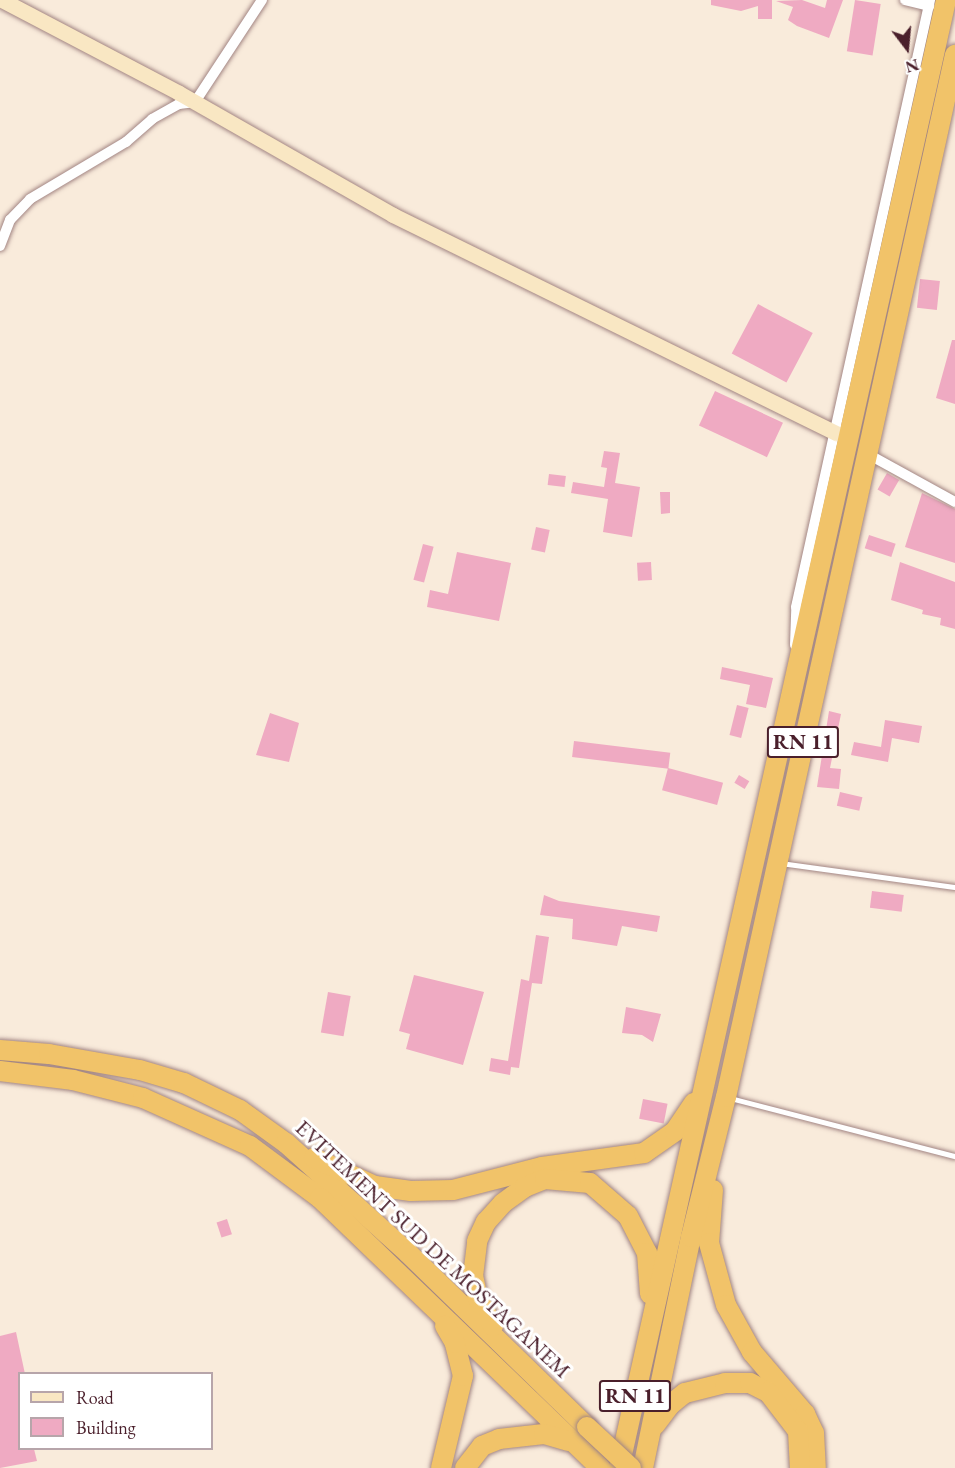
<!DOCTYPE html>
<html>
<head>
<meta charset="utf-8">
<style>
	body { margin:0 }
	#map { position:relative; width:955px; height:1468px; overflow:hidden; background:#f9ebdb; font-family:"EB Garamond",serif }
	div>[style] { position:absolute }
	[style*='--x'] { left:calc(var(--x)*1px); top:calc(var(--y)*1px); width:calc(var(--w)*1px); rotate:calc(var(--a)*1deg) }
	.building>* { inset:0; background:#efaac2; transform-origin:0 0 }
	.roads { filter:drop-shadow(0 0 2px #a28583) drop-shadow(0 0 2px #a28583) }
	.lane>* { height:5px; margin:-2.5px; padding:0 2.5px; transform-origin:2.5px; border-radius:2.5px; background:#fff }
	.street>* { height:10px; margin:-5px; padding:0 5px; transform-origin:5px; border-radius:5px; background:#fff }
	.secondary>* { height:15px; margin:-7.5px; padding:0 7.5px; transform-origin:7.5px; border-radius:7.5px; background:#f9e7c3 }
	.highway>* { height:20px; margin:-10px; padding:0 10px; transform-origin:10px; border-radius:10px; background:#f1c369 }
	.bridges { filter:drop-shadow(0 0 2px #a28583) drop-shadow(0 0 2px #a28583) }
	.highway-bridge>* { height:20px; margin:-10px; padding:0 10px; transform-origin:10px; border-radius:10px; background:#f1c369 }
	span { translate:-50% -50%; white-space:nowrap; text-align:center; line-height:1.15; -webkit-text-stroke:6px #fff; paint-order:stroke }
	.shield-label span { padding:2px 4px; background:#fff; border:2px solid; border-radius:4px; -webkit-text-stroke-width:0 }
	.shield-label { font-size:21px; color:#4a1f2b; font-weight:700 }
	.street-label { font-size:22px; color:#4a1f2b }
	.legend { position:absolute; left:18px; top:1372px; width:195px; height:78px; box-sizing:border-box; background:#fff; border:2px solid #b7a5aa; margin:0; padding:8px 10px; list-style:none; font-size:18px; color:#4a1f2b }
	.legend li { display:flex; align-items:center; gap:12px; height:30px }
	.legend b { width:30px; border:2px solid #b7a5aa }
	.north { position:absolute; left:877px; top:18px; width:60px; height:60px; -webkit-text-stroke:4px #fff; paint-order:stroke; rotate:164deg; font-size:16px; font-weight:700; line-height:24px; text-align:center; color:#4a1f2b }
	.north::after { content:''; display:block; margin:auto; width:21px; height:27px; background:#4a1f2b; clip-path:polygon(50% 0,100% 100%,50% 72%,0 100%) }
</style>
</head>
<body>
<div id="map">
	<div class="building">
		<i style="clip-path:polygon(711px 0,772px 0,772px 19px,758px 19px,758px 6px,741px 11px,711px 5px)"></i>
		<i style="clip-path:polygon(802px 0,825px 8px,827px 0,843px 0,829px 38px,797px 26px,788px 20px,793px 7px,776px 1px)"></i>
		<i style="left:855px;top:0;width:26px;height:52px;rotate:9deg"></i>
		<i style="left:920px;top:279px;width:20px;height:29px;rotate:6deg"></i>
		<i style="left:758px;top:304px;width:62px;height:56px;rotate:28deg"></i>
		<i style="clip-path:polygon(952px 340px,955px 340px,955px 404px,936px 398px)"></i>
		<i style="left:715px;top:391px;width:75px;height:38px;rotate:25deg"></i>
		<i style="clip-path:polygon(604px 451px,620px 453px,615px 483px,640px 487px,632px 537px,603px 532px,608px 499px,571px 493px,573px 482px,604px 487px,607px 468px,601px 467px)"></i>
		<i style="left:887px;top:473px;width:14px;height:19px;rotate:30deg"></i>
		<i style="left:549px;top:474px;width:17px;height:11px;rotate:7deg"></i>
		<i style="clip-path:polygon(660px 492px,670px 492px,670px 513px,661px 514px)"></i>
		<i style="clip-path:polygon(922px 493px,955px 509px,955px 563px,905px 547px)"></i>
		<i style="left:536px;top:527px;width:14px;height:23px;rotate:12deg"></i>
		<i style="left:869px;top:535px;width:28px;height:14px;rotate:18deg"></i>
		<i style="left:423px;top:544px;width:11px;height:37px;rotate:15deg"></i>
		<i style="clip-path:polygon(457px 552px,511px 563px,499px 621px,427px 607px,430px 590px,448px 594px)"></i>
		<i style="left:651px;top:562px;width:18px;height:14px;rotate:87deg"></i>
		<i style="clip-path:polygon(900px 562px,955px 582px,955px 629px,940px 625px,941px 618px,922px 614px,923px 610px,891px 600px)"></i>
		<i style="clip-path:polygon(722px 667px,773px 678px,766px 708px,746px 704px,750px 685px,720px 679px)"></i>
		<i style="left:737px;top:705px;width:12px;height:31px;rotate:14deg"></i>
		<i style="clip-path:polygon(829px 711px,841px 714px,830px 768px,841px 769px,839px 789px,817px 787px)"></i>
		<i style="clip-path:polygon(270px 713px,299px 723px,289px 762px,256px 755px)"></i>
		<i style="clip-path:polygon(885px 720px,922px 726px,919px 743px,892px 738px,888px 762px,851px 755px,854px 742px,881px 747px)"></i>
		<i style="left:574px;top:741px;width:97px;height:16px;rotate:7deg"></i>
		<i style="left:668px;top:768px;width:57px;height:23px;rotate:15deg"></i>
		<i style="left:739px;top:775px;width:12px;height:9px;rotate:31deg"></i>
		<i style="left:840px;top:792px;width:23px;height:14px;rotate:13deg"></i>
		<i style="left:872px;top:891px;width:32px;height:17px;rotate:7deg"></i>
		<i style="clip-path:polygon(544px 895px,559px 901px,660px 916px,657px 932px,622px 926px,617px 946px,572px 939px,573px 919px,540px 915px)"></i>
		<i style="clip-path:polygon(536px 935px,549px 937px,542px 984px,532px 983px,519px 1068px,511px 1067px,510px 1075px,489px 1071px,491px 1058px,508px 1061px,521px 979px,529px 981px)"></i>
		<i style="clip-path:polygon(414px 975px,484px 992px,463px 1065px,406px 1049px,410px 1034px,399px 1031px)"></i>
		<i style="left:328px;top:992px;width:23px;height:41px;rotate:10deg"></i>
		<i style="clip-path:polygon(626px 1007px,661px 1014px,653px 1042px,642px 1035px,622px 1033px)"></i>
		<i style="left:643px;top:1099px;width:25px;height:20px;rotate:11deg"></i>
		<i style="left:227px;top:1219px;width:16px;height:11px;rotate:72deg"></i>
		<i style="clip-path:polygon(16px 1332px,25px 1374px,20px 1374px,20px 1449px,34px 1449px,37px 1461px,0 1468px,0 1336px)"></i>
	</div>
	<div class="roads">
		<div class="lane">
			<i style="--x:781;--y:863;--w:176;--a:7.9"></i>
			<i style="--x:730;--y:1098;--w:232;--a:14.5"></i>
		</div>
		<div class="street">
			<i style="--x:905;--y:0;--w:25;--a:14"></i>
			<i style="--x:0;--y:246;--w:28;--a:-69"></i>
			<i style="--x:10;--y:220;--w:29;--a:-46"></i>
			<i style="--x:30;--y:199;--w:112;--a:-30.7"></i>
			<i style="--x:126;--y:142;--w:35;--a:-41"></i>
			<i style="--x:152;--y:119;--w:31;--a:-29"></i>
			<i style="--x:179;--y:104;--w:16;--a:-7"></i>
			<i style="--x:195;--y:102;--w:122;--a:-56.7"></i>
			<i style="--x:866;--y:453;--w:102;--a:28.8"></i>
			<i style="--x:795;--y:645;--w:38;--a:-88"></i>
			<i style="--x:796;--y:607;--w:622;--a:-77.55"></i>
		</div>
		<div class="secondary">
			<i style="--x:2;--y:0;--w:200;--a:27.7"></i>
			<i style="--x:179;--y:93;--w:246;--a:29.7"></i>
			<i style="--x:393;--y:215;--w:494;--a:26.2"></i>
		</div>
		<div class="highway">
			<i style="--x:0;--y:1050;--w:49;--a:4.7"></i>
			<i style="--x:49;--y:1054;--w:92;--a:10"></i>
			<i style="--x:140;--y:1070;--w:46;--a:16.5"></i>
			<i style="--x:184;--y:1083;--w:62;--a:25.7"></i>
			<i style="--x:240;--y:1110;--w:57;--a:35.7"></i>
			<i style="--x:286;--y:1143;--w:164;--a:42"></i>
			<i style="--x:408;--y:1253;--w:250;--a:44.2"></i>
			<i style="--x:0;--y:1071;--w:74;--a:7"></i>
			<i style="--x:73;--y:1080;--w:72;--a:14.4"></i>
			<i style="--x:143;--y:1098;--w:117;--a:24.2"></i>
			<i style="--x:250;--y:1146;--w:87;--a:36.6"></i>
			<i style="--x:320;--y:1198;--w:390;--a:43.9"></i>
			<i style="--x:314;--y:1158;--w:67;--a:24.7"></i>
			<i style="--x:375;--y:1186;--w:36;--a:8"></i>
			<i style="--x:411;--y:1191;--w:42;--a:-1.4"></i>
			<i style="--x:453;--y:1190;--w:92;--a:-14.5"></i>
			<i style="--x:542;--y:1167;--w:103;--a:-7.8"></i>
			<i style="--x:644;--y:1153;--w:38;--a:-35"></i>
			<i style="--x:675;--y:1131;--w:34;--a:-56"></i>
			<i style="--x:713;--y:1190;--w:53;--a:94.3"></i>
			<i style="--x:709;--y:1243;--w:64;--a:74.7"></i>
			<i style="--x:726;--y:1305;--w:54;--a:61"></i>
			<i style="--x:752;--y:1352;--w:82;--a:49.5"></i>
			<i style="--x:805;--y:1414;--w:21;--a:65"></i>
			<i style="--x:814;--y:1433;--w:35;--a:87"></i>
			<i style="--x:493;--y:1326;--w:31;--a:-119"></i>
			<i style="--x:478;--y:1299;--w:24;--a:-102"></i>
			<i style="--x:473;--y:1276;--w:35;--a:-83"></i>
			<i style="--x:477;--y:1241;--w:21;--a:-65"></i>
			<i style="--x:486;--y:1222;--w:25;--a:-48"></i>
			<i style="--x:503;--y:1203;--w:27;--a:-36"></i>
			<i style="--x:525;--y:1187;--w:22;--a:-22"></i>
			<i style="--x:545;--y:1179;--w:45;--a:5.1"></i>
			<i style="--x:590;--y:1183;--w:50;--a:41"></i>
			<i style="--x:628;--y:1216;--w:42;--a:62.8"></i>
			<i style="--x:647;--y:1253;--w:41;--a:85.8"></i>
			<i style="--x:655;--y:1425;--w:25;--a:-53"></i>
			<i style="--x:670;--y:1405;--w:19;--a:-39"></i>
			<i style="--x:685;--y:1393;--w:41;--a:-14"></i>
			<i style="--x:725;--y:1383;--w:25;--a:0"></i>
			<i style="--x:750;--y:1383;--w:20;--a:27"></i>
			<i style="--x:768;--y:1392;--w:49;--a:52.4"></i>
			<i style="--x:798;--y:1431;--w:37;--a:87"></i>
			<i style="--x:441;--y:1468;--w:95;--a:-76.6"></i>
			<i style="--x:463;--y:1376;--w:34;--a:-104"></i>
			<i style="--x:455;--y:1343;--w:20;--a:-120"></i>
			<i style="--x:465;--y:1468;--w:28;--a:-52"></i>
			<i style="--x:482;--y:1446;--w:18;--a:-22"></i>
			<i style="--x:499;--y:1439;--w:45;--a:-6.3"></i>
			<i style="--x:544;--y:1434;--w:25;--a:16"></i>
			<i style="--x:619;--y:1468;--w:1504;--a:-77.44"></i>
			<i style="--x:643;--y:1468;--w:236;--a:-78.3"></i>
			<i style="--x:691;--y:1237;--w:144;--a:-76"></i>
			<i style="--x:726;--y:1097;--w:1067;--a:-77.61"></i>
		</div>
	</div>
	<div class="bridges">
		<div class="highway-bridge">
			<i style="--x:587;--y:1427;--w:60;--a:43"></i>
		</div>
	</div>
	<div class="shield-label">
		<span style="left:803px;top:742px">RN 11</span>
		<span style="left:635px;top:1396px">RN 11</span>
	</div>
	<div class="street-label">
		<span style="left:433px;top:1249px;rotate:43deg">EVITEMENT SUD DE MOSTAGANEM</span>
	</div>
	<ul class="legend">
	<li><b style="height:8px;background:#f9e7c3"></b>Road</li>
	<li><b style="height:16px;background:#efaac2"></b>Building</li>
	</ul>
	<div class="north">N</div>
</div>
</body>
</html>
